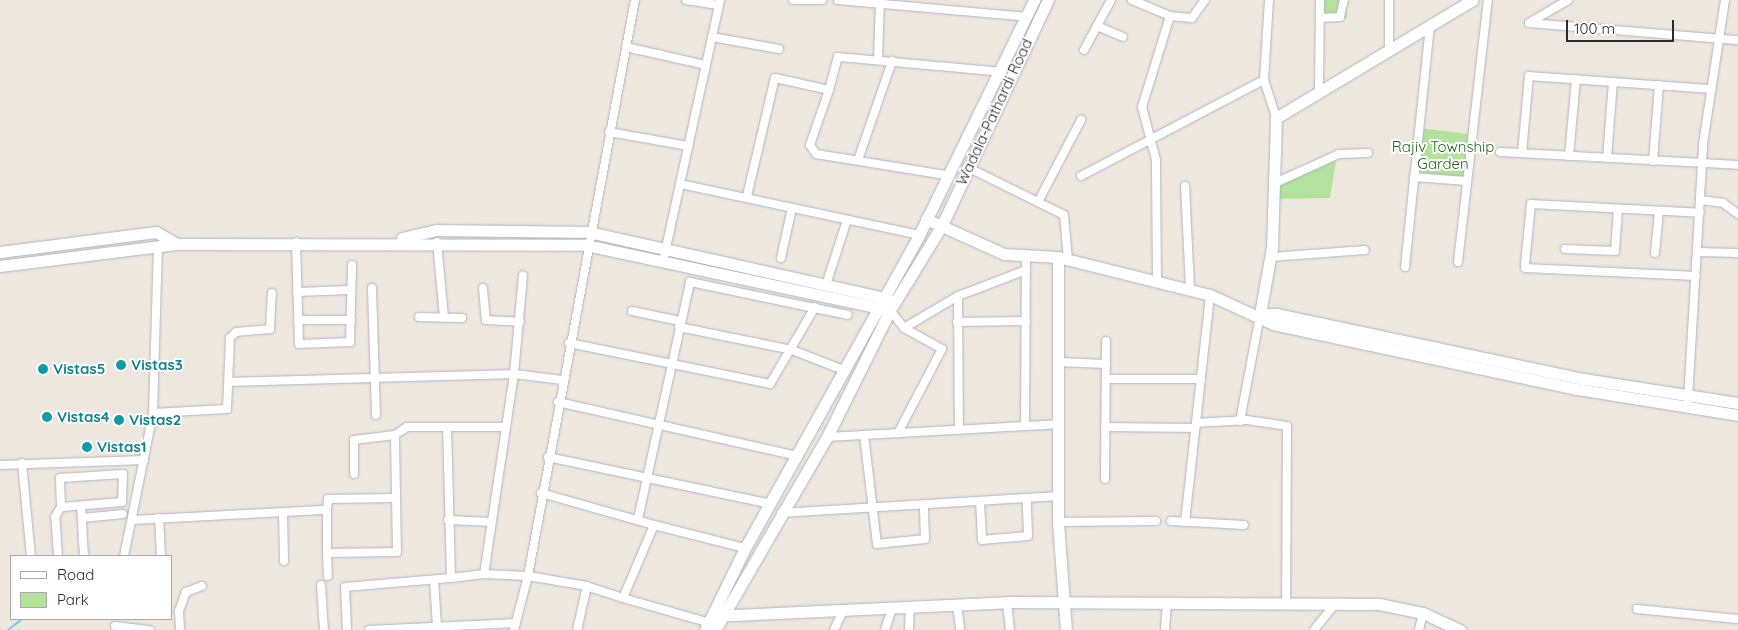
<!DOCTYPE html>
<html>
<head>
<meta charset="utf-8">
<style>
	body { margin:0 }
	#map { position:relative; width:1738px; height:630px; overflow:hidden; background:#ede7de; font-family:Quicksand,sans-serif }
	div>[style] { position:absolute }
	[style*='--x'] { left:calc(var(--x)*1px); top:calc(var(--y)*1px); width:calc(var(--w)*1px); rotate:calc(var(--a)*1deg) }
	.green>* { inset:0; background:#b2e29c; transform-origin:0 0 }
	.stream>* { height:2px; margin:-1px; padding:0 1px; transform-origin:1px; border-radius:1px; background:#74c9ec }
	.roads { filter:drop-shadow(0 0 1px #b1b4be) drop-shadow(0 0 1px #b1b4be) }
	.street>* { height:8px; margin:-4px; padding:0 4px; transform-origin:4px; border-radius:4px; background:#fff }
	.secondary>* { height:11px; margin:-5.5px; padding:0 5.5px; transform-origin:5.5px; border-radius:5.5px; background:#fff }
	.dots>* { width:14px; height:14px; translate:-50% -50%; box-sizing:border-box; border:2px solid #fff; border-radius:50% }
	span { translate:-50% -50%; white-space:nowrap; text-align:center; line-height:1.15; -webkit-text-stroke:4px #fff; paint-order:stroke }
	.street-label { font-size:15px; color:#2b2b2b }
	.park-label { font-size:15px; color:#2a671c }
	.culture-label { font-size:15px; color:#0d838f; font-weight:700 }
	.left { translate:0 -50%; text-align:left }
	.legend { position:absolute; left:10px; top:555px; width:162px; height:65px; box-sizing:border-box; background:#fff; border:1px solid #aaa; margin:0; padding:6px 9px; list-style:none; font-size:15px; color:#2b2b2b }
	.legend li { display:flex; align-items:center; gap:10px; height:25px }
	.legend b { width:25px; border:1px solid #aaa }
	.scale { position:absolute; left:1566px; top:20px; width:108px; height:22px; box-sizing:border-box; border:2px solid #2b2b2b; border-top:0; padding-left:6px; font-size:15px; line-height:18px; white-space:nowrap; color:#2b2b2b; -webkit-text-stroke:4px #fff; paint-order:stroke }
</style>
</head>
<body>
<div id="map">
	<div class="green">
		<i style="left:1324px;top:0;width:23px;height:18px"></i>
		<i style="left:1419px;top:128px;width:52px;height:49px;rotate:7deg"></i>
		<i style="clip-path:polygon(1337px 154px,1330px 198px,1274px 199px,1275px 183px)"></i>
	</div>
	<div class="stream">
		<i style="--x:8;--y:630;--w:18;--a:-38"></i>
	</div>
	<div class="roads">
		<div class="street">
			<i style="--x:686;--y:0;--w:32;--a:9"></i>
			<i style="--x:793;--y:0;--w:29;--a:0"></i>
			<i style="--x:838;--y:0;--w:190;--a:5.1"></i>
			<i style="--x:1132;--y:0;--w:41;--a:22.8"></i>
			<i style="--x:1170;--y:16;--w:22;--a:5"></i>
			<i style="--x:1192;--y:18;--w:22;--a:-54"></i>
			<i style="--x:1269;--y:0;--w:80;--a:93.6"></i>
			<i style="--x:1264;--y:80;--w:40;--a:72"></i>
			<i style="--x:1389;--y:0;--w:49;--a:90"></i>
			<i style="--x:1568;--y:0;--w:45;--a:149.5"></i>
			<i style="--x:1529;--y:23;--w:210;--a:4.7"></i>
			<i style="--x:1320;--y:18;--w:20;--a:-3"></i>
			<i style="--x:1340;--y:17;--w:17;--a:-77"></i>
			<i style="--x:1097;--y:26;--w:28;--a:23"></i>
			<i style="--x:712;--y:37;--w:68;--a:10.2"></i>
			<i style="--x:626;--y:47;--w:81;--a:12.8"></i>
			<i style="--x:1084;--y:50;--w:57;--a:-61.6"></i>
			<i style="--x:878;--y:60;--w:60;--a:-88.1"></i>
			<i style="--x:829;--y:90;--w:58;--a:109.1"></i>
			<i style="--x:810;--y:145;--w:11;--a:56"></i>
			<i style="--x:816;--y:154;--w:131;--a:9.2"></i>
			<i style="--x:1319;--y:90;--w:90;--a:-89.4"></i>
			<i style="--x:609;--y:132;--w:80;--a:10"></i>
			<i style="--x:1500;--y:152;--w:238;--a:3.1"></i>
			<i style="--x:1522;--y:153;--w:77;--a:-84.8"></i>
			<i style="--x:1529;--y:76;--w:183;--a:4.1"></i>
			<i style="--x:1569;--y:156;--w:77;--a:-84.8"></i>
			<i style="--x:1607;--y:158;--w:76;--a:-85.5"></i>
			<i style="--x:858;--y:160;--w:105;--a:-71"></i>
			<i style="--x:1653;--y:161;--w:76;--a:-85.5"></i>
			<i style="--x:967;--y:167;--w:108;--a:26.3"></i>
			<i style="--x:1064;--y:215;--w:45;--a:84.9"></i>
			<i style="--x:1081;--y:176;--w:207;--a:-27.7"></i>
			<i style="--x:1414;--y:177;--w:52;--a:4.4"></i>
			<i style="--x:1275;--y:183;--w:70;--a:-24.4"></i>
			<i style="--x:1339;--y:154;--w:29;--a:-2"></i>
			<i style="--x:680;--y:184;--w:244;--a:12"></i>
			<i style="--x:1185;--y:186;--w:104;--a:87.2"></i>
			<i style="--x:747;--y:196;--w:121;--a:-76.7"></i>
			<i style="--x:775;--y:78;--w:55;--a:12.5"></i>
			<i style="--x:829;--y:90;--w:34;--a:-75"></i>
			<i style="--x:838;--y:57;--w:165;--a:5.2"></i>
			<i style="--x:1700;--y:200;--w:23;--a:7"></i>
			<i style="--x:1723;--y:203;--w:19;--a:36"></i>
			<i style="--x:1038;--y:202;--w:93;--a:-62.3"></i>
			<i style="--x:296;--y:242;--w:102;--a:88.3"></i>
			<i style="--x:299;--y:344;--w:51;--a:-2.2"></i>
			<i style="--x:350;--y:342;--w:77;--a:-88.5"></i>
			<i style="--x:437;--y:242;--w:76;--a:84.7"></i>
			<i style="--x:1565;--y:249;--w:50;--a:2.3"></i>
			<i style="--x:1615;--y:251;--w:42;--a:-85.9"></i>
			<i style="--x:1698;--y:252;--w:40;--a:1.4"></i>
			<i style="--x:1655;--y:253;--w:42;--a:-84.6"></i>
			<i style="--x:1271;--y:257;--w:94;--a:-4.3"></i>
			<i style="--x:781;--y:258;--w:51;--a:-77.6"></i>
			<i style="--x:663;--y:262;--w:268;--a:-77.7"></i>
			<i style="--x:1458;--y:262;--w:264;--a:-83.5"></i>
			<i style="--x:1525;--y:264;--w:60;--a:-84.3"></i>
			<i style="--x:1531;--y:204;--w:169;--a:3"></i>
			<i style="--x:1405;--y:267;--w:243;--a:-84.1"></i>
			<i style="--x:1525;--y:268;--w:171;--a:2.7"></i>
			<i style="--x:1157;--y:282;--w:122;--a:-90.5"></i>
			<i style="--x:1156;--y:160;--w:55;--a:-104.8"></i>
			<i style="--x:1142;--y:107;--w:95;--a:-72.9"></i>
			<i style="--x:826;--y:285;--w:68;--a:-72.1"></i>
			<i style="--x:372;--y:288;--w:127;--a:88.2"></i>
			<i style="--x:483;--y:288;--w:32;--a:85"></i>
			<i style="--x:486;--y:320;--w:34;--a:3"></i>
			<i style="--x:297;--y:292;--w:54;--a:-2.1"></i>
			<i style="--x:958;--y:296;--w:134;--a:89.6"></i>
			<i style="--x:890;--y:310;--w:23;--a:52"></i>
			<i style="--x:904;--y:328;--w:63;--a:-30.7"></i>
			<i style="--x:958;--y:296;--w:73;--a:-20.9"></i>
			<i style="--x:632;--y:311;--w:49;--a:11.8"></i>
			<i style="--x:419;--y:317;--w:43;--a:1.3"></i>
			<i style="--x:298;--y:320;--w:53;--a:0"></i>
			<i style="--x:957;--y:322;--w:69;--a:-0.8"></i>
			<i style="--x:679;--y:327;--w:115;--a:11.5"></i>
			<i style="--x:792;--y:350;--w:58;--a:21.3"></i>
			<i style="--x:569;--y:343;--w:205;--a:11.5"></i>
			<i style="--x:770;--y:384;--w:89;--a:-59.7"></i>
			<i style="--x:1058;--y:362;--w:48;--a:2.4"></i>
			<i style="--x:1106;--y:379;--w:95;--a:0"></i>
			<i style="--x:562;--y:380;--w:48;--a:-172.9"></i>
			<i style="--x:514;--y:374;--w:202;--a:98.5"></i>
			<i style="--x:484;--y:574;--w:44;--a:2.6"></i>
			<i style="--x:528;--y:576;--w:586;--a:-79.48"></i>
			<i style="--x:230;--y:382;--w:284;--a:-1.6"></i>
			<i style="--x:514;--y:374;--w:99;--a:-84.8"></i>
			<i style="--x:1688;--y:399;--w:255;--a:-86.6"></i>
			<i style="--x:1703;--y:144;--w:146;--a:-81.3"></i>
			<i style="--x:558;--y:402;--w:246;--a:12.7"></i>
			<i style="--x:153;--y:413;--w:74;--a:-3.1"></i>
			<i style="--x:227;--y:409;--w:71;--a:-87.6"></i>
			<i style="--x:230;--y:338;--w:8;--a:-45"></i>
			<i style="--x:236;--y:332;--w:34;--a:-5"></i>
			<i style="--x:270;--y:329;--w:36;--a:-87"></i>
			<i style="--x:1240;--y:421;--w:108;--a:-79.3"></i>
			<i style="--x:1196;--y:423;--w:51;--a:-3.4"></i>
			<i style="--x:1247;--y:420;--w:40;--a:8.5"></i>
			<i style="--x:1287;--y:426;--w:177;--a:90.3"></i>
			<i style="--x:1025;--y:426;--w:170;--a:-89.7"></i>
			<i style="--x:1105;--y:427;--w:90;--a:0.6"></i>
			<i style="--x:898;--y:433;--w:95;--a:-62.4"></i>
			<i style="--x:942;--y:349;--w:43;--a:-151.1"></i>
			<i style="--x:864;--y:435;--w:110;--a:83.2"></i>
			<i style="--x:877;--y:544;--w:48;--a:-5.9"></i>
			<i style="--x:925;--y:539;--w:34;--a:-92"></i>
			<i style="--x:827;--y:437;--w:231;--a:-3.2"></i>
			<i style="--x:548;--y:457;--w:228;--a:11.9"></i>
			<i style="--x:22;--y:463;--w:93;--a:84.5"></i>
			<i style="--x:0;--y:465;--w:144;--a:-2"></i>
			<i style="--x:354;--y:474;--w:34;--a:-90"></i>
			<i style="--x:354;--y:440;--w:41;--a:-7"></i>
			<i style="--x:1105;--y:479;--w:138;--a:-89.6"></i>
			<i style="--x:541;--y:493;--w:117;--a:15.8"></i>
			<i style="--x:654;--y:525;--w:79;--a:113"></i>
			<i style="--x:623;--y:598;--w:38;--a:-162"></i>
			<i style="--x:587;--y:586;--w:45;--a:102.8"></i>
			<i style="--x:980;--y:501;--w:39;--a:87"></i>
			<i style="--x:982;--y:540;--w:46;--a:-5"></i>
			<i style="--x:1028;--y:536;--w:38;--a:-92"></i>
			<i style="--x:81;--y:506;--w:50;--a:86.6"></i>
			<i style="--x:327;--y:510;--w:11;--a:-85"></i>
			<i style="--x:328;--y:499;--w:68;--a:-0.8"></i>
			<i style="--x:283;--y:512;--w:49;--a:88.8"></i>
			<i style="--x:781;--y:513;--w:278;--a:-3.5"></i>
			<i style="--x:82;--y:518;--w:41;--a:-5.6"></i>
			<i style="--x:159;--y:518;--w:38;--a:87"></i>
			<i style="--x:638;--y:519;--w:243;--a:-77.6"></i>
			<i style="--x:690;--y:282;--w:161;--a:11.8"></i>
			<i style="--x:133;--y:520;--w:194;--a:-3"></i>
			<i style="--x:327;--y:510;--w:43;--a:90"></i>
			<i style="--x:327;--y:553;--w:70;--a:-0.8"></i>
			<i style="--x:397;--y:552;--w:117;--a:-91"></i>
			<i style="--x:395;--y:435;--w:14;--a:-34"></i>
			<i style="--x:407;--y:427;--w:40;--a:0"></i>
			<i style="--x:448;--y:520;--w:43;--a:2.7"></i>
			<i style="--x:1171;--y:521;--w:73;--a:3.1"></i>
			<i style="--x:1058;--y:522;--w:98;--a:-0.6"></i>
			<i style="--x:1185;--y:522;--w:228;--a:-83.7"></i>
			<i style="--x:654;--y:525;--w:94;--a:14.2"></i>
			<i style="--x:327;--y:553;--w:23;--a:88"></i>
			<i style="--x:58;--y:556;--w:39;--a:-94"></i>
			<i style="--x:55;--y:517;--w:12;--a:-59"></i>
			<i style="--x:61;--y:507;--w:29;--a:-92"></i>
			<i style="--x:60;--y:478;--w:63;--a:-3.6"></i>
			<i style="--x:123;--y:474;--w:28;--a:92"></i>
			<i style="--x:122;--y:502;--w:61;--a:175.3"></i>
			<i style="--x:124;--y:556;--w:146;--a:-78.5"></i>
			<i style="--x:153;--y:413;--w:167;--a:-88.3"></i>
			<i style="--x:484;--y:574;--w:33;--a:173"></i>
			<i style="--x:451;--y:578;--w:151;--a:-91.5"></i>
			<i style="--x:447;--y:427;--w:58;--a:0"></i>
			<i style="--x:434;--y:580;--w:46;--a:86.3"></i>
			<i style="--x:321;--y:585;--w:45;--a:86.2"></i>
			<i style="--x:623;--y:598;--w:91;--a:16"></i>
			<i style="--x:1007;--y:602;--w:28;--a:84"></i>
			<i style="--x:957;--y:604;--w:26;--a:83"></i>
			<i style="--x:1637;--y:609;--w:101;--a:5.7"></i>
			<i style="--x:115;--y:626;--w:35;--a:7"></i>
			<i style="--x:180;--y:630;--w:19;--a:-93"></i>
			<i style="--x:179;--y:611;--w:20;--a:-70"></i>
			<i style="--x:186;--y:592;--w:17;--a:-21"></i>
			<i style="--x:347;--y:630;--w:43;--a:-92.7"></i>
			<i style="--x:345;--y:587;--w:106;--a:-4.9"></i>
			<i style="--x:369;--y:630;--w:147;--a:-2.7"></i>
			<i style="--x:514;--y:630;--w:56;--a:-75.5"></i>
			<i style="--x:528;--y:576;--w:60;--a:9.6"></i>
			<i style="--x:834;--y:630;--w:21;--a:-65"></i>
			<i style="--x:885;--y:630;--w:23;--a:-72"></i>
			<i style="--x:909;--y:630;--w:23;--a:-88"></i>
			<i style="--x:1165;--y:630;--w:28;--a:-86"></i>
			<i style="--x:1314;--y:630;--w:35;--a:-51"></i>
			<i style="--x:1419;--y:630;--w:17;--a:-77"></i>
		</div>
		<div class="secondary">
			<i style="--x:926;--y:219;--w:85;--a:24.2"></i>
			<i style="--x:1004;--y:254;--w:54;--a:3.2"></i>
			<i style="--x:1058;--y:257;--w:157;--a:14"></i>
			<i style="--x:1210;--y:295;--w:69;--a:24.7"></i>
			<i style="--x:1273;--y:324;--w:311;--a:12.1"></i>
			<i style="--x:1577;--y:389;--w:163;--a:9.2"></i>
			<i style="--x:402;--y:238;--w:35;--a:-13"></i>
			<i style="--x:436;--y:230;--w:153;--a:0.7"></i>
			<i style="--x:589;--y:232;--w:306;--a:12.6"></i>
			<i style="--x:0;--y:252;--w:157;--a:-7.3"></i>
			<i style="--x:156;--y:232;--w:24;--a:30"></i>
			<i style="--x:1058;--y:257;--w:265;--a:90"></i>
			<i style="--x:1058;--y:522;--w:108;--a:85.8"></i>
			<i style="--x:0;--y:266;--w:178;--a:-7.1"></i>
			<i style="--x:177;--y:244;--w:409;--a:0.1"></i>
			<i style="--x:586;--y:245;--w:311;--a:12.1"></i>
			<i style="--x:1260;--y:314;--w:17;--a:0"></i>
			<i style="--x:1277;--y:314;--w:314;--a:12"></i>
			<i style="--x:1584;--y:379;--w:156;--a:8.9"></i>
			<i style="--x:1260;--y:314;--w:68;--a:-79.8"></i>
			<i style="--x:1272;--y:247;--w:129;--a:-88.2"></i>
			<i style="--x:1276;--y:118;--w:229;--a:-31"></i>
			<i style="--x:713;--y:616;--w:294;--a:-2.7"></i>
			<i style="--x:1007;--y:602;--w:372;--a:0.3"></i>
			<i style="--x:1379;--y:604;--w:45;--a:11.6"></i>
			<i style="--x:1423;--y:613;--w:41;--a:24.7"></i>
			<i style="--x:705;--y:630;--w:91;--a:-64"></i>
			<i style="--x:745;--y:548;--w:358;--a:-60.9"></i>
			<i style="--x:919;--y:235;--w:262;--a:-63.9"></i>
			<i style="--x:715;--y:630;--w:223;--a:-59.9"></i>
			<i style="--x:827;--y:437;--w:142;--a:-63.6"></i>
			<i style="--x:890;--y:310;--w:100;--a:-58.5"></i>
			<i style="--x:942;--y:225;--w:249;--a:-64.8"></i>
		</div>
	</div>
	<div class="dots">
		<i style="left:121px;top:365px;background:#0f9aa8"></i>
		<i style="left:43px;top:369px;background:#0f9aa8"></i>
		<i style="left:47px;top:417px;background:#0f9aa8"></i>
		<i style="left:119px;top:420px;background:#0f9aa8"></i>
		<i style="left:87px;top:447px;background:#0f9aa8"></i>
	</div>
	<div class="street-label">
		<span style="left:994px;top:112px;rotate:-65deg">Wadala-Pathardi Road</span>
	</div>
	<div class="park-label">
		<span style="left:1443px;top:155px">Rajiv Township<br>Garden</span>
	</div>
	<div class="culture-label">
		<span class="left" style="left:131px;top:365px">Vistas3</span>
		<span class="left" style="left:53px;top:369px">Vistas5</span>
		<span class="left" style="left:57px;top:417px">Vistas4</span>
		<span class="left" style="left:129px;top:420px">Vistas2</span>
		<span class="left" style="left:97px;top:447px">Vistas1</span>
	</div>
	<ul class="legend">
	<li><b style="height:6px;background:#fff"></b>Road</li>
	<li><b style="height:14px;background:#b2e29c"></b>Park</li>
	</ul>
	<div class="scale">100 m</div>
</div>
</body>
</html>
